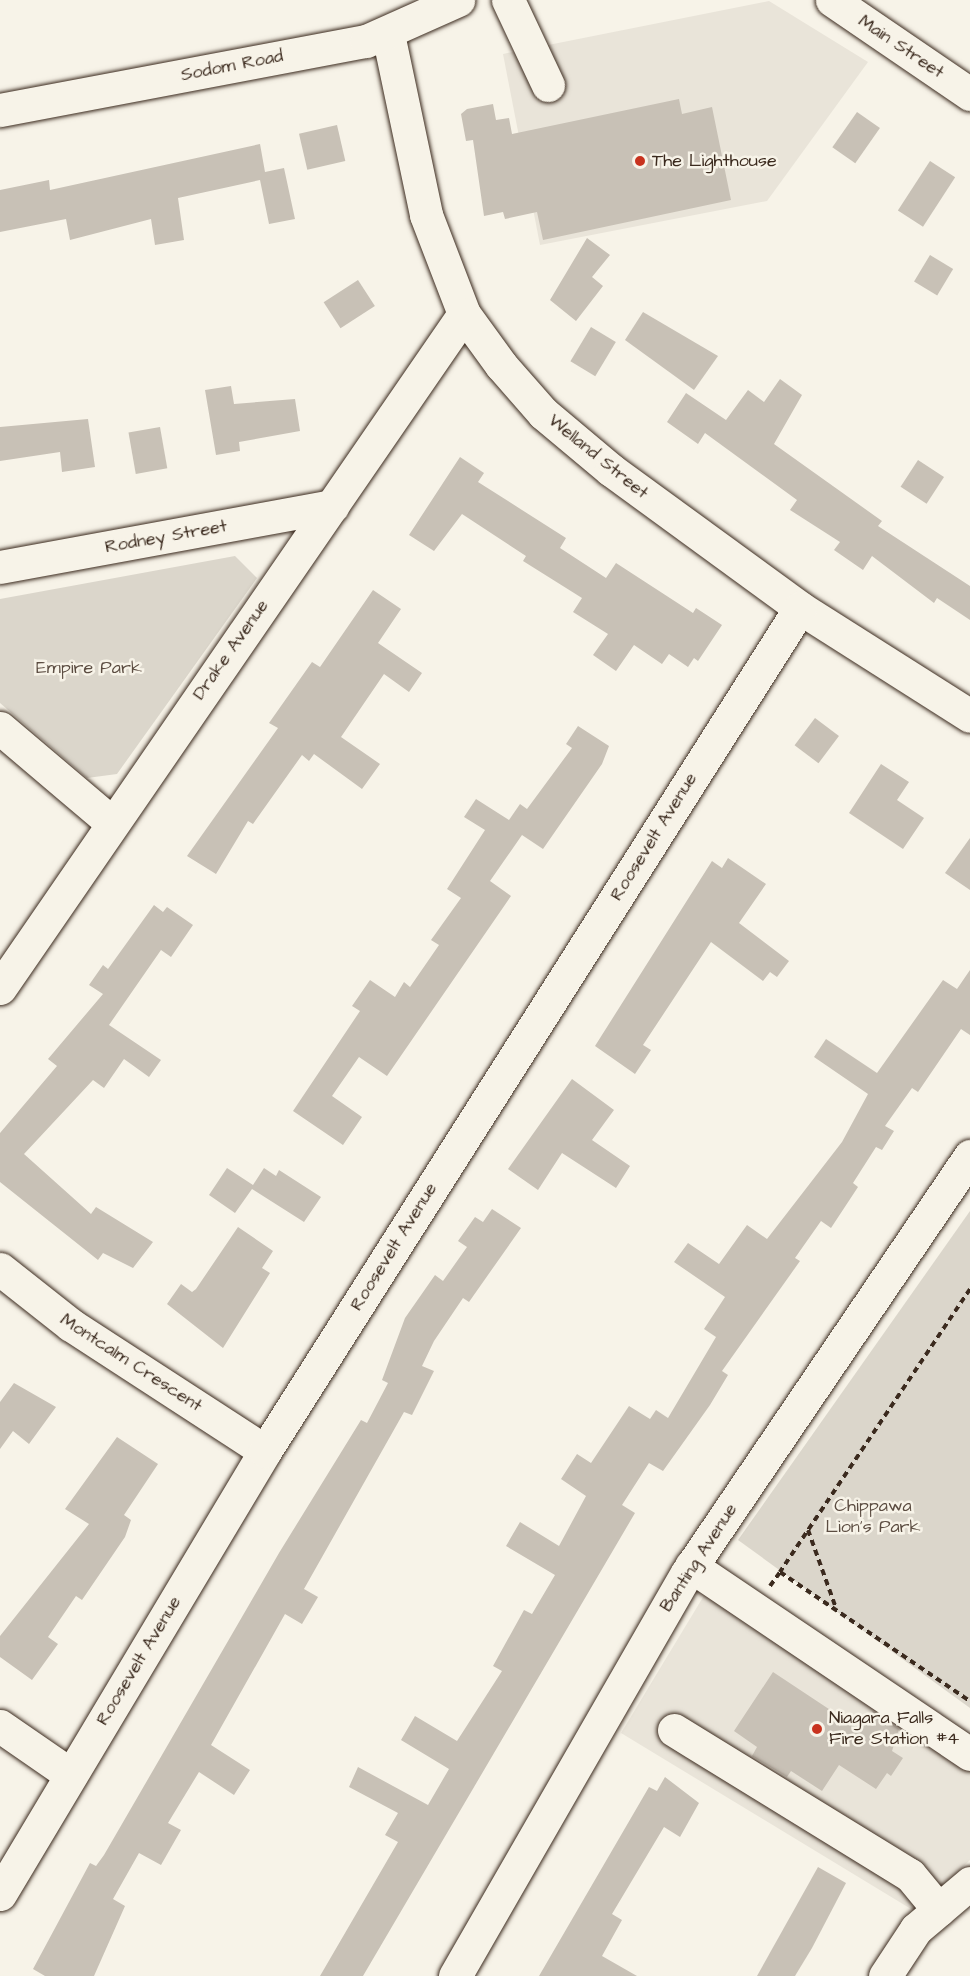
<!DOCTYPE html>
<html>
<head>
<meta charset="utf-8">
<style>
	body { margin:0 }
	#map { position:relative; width:970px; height:1976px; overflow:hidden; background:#f7f3e8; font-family:"Architects Daughter",sans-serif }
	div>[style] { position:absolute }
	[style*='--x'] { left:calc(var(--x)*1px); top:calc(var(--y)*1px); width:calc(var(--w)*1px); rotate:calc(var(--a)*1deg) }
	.built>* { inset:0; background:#e9e4d9 }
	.green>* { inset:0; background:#dbd6cb }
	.building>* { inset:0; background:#c8c1b6; transform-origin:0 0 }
	.path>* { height:4px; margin-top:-2px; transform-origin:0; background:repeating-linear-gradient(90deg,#3b2a1e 0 6px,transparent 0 10.5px) }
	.roads { filter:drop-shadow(0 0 2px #3b2a1e) drop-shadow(0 0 2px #3b2a1e) }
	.minor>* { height:33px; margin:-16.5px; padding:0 16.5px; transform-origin:16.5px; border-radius:16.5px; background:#f7f3e8 }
	.major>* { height:33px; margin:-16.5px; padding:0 16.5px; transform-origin:16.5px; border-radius:16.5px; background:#f7f3e8 }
	.dots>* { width:16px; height:16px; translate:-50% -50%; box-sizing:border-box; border:3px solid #f7f3e8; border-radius:50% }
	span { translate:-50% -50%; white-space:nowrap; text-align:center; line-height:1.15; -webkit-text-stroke:5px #f7f3e8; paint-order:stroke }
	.street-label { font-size:18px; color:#3b2a1e }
	.poi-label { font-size:18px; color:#3b2a1e }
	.left { translate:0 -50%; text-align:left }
	.park-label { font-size:18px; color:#5b4c41 }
</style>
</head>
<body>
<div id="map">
	<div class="built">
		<i style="clip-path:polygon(769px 1px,868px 62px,767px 201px,540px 245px,503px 54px)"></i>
		<i style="clip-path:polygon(720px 1569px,970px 1739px,970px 1860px,916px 1912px,621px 1733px)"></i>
	</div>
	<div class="green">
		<i style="clip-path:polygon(235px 556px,257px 578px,117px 774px,87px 778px,0 703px,0 599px)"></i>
		<i style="clip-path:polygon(970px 1211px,970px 1708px,738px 1540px)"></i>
	</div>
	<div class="building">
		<i style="clip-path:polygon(679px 99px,682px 114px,712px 107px,731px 200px,543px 240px,537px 212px,505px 219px,503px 212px,484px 216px,473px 140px,466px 141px,461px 114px,467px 109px,493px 104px,496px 120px,509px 118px,512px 134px)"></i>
		<i style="left:857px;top:112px;width:28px;height:43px;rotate:35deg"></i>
		<i style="left:337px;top:125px;width:37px;height:39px;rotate:77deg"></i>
		<i style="clip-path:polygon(260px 144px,265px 172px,284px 168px,295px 219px,269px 224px,260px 180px,178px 198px,184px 240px,155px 245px,151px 219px,70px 240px,66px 219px,0 232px,0 190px,49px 180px,50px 190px)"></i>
		<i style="left:930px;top:161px;width:30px;height:59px;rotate:33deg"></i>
		<i style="clip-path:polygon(587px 238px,610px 255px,592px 277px,603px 286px,576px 321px,550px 300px)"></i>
		<i style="left:930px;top:255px;width:27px;height:31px;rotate:31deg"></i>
		<i style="left:358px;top:280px;width:31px;height:41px;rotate:57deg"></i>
		<i style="clip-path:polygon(643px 312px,718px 356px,694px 390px,625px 340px)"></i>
		<i style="left:591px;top:327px;width:29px;height:40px;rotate:31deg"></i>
		<i style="clip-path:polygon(780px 379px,802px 395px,774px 444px,882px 521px,878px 526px,970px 586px,970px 620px,937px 598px,934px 603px,872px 556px,863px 570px,834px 550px,840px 542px,790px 510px,797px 500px,705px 433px,698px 444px,667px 422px,686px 393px,726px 420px,748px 390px,764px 402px)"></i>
		<i style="clip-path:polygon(231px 386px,234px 404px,295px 399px,300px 431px,239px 442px,240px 451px,216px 455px,205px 390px)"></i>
		<i style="clip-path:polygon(88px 419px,95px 467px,62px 472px,60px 452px,0 461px,0 427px)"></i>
		<i style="left:160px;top:427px;width:42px;height:32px;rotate:80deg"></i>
		<i style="clip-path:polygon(460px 457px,484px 473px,478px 482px,566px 538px,560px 548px,606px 578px,616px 563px,693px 613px,696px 608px,722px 625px,698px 661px,694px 658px,688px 667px,669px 654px,662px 664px,634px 645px,616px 671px,593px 655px,608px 634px,573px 612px,582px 598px,523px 561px,526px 556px,462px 514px,434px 551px,409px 535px)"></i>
		<i style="left:918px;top:460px;width:31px;height:32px;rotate:33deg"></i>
		<i style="clip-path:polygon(373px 590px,401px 609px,378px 643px,422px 673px,409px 692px,384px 674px,341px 737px,380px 764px,362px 789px,314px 754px,309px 761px,302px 755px,253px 824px,248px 821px,216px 874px,187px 856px,278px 728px,269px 723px,312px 662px,320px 667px)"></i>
		<i style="left:815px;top:718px;width:30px;height:34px;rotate:37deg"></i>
		<i style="clip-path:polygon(578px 726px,609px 746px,602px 764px,543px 849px,522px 835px,490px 881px,511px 896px,387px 1076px,359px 1057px,332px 1096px,362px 1117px,343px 1145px,293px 1111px,360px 1011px,352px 1006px,370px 980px,395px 997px,404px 982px,410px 987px,439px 945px,431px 940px,461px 898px,447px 889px,485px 830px,464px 817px,476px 799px,509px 820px,520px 804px,527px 809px,572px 748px,566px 744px)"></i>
		<i style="clip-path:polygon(881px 764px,909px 782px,897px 800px,924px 818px,903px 849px,849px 813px)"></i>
		<i style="clip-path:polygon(970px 838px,970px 890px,945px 873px)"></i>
		<i style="clip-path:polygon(728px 858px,766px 884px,739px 923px,789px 961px,777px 977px,770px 972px,763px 981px,711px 942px,643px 1045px,651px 1050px,635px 1074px,595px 1046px,712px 861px,722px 868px)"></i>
		<i style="clip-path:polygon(154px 905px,163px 912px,167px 907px,193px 925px,171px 957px,161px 950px,109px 1025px,161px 1060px,149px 1077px,124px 1059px,104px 1088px,93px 1080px,24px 1154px,91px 1214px,96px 1207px,153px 1242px,133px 1268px,103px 1253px,98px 1260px,0 1182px,0 1133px,57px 1066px,48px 1059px,103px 994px,89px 985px,103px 965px,108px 969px)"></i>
		<i style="clip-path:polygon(970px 970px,970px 1035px,961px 1029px,918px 1092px,912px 1088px,885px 1126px,894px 1131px,882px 1150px,876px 1147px,853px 1183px,858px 1187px,831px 1228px,821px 1221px,795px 1258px,800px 1261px,722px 1371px,728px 1375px,710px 1405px,663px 1471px,649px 1463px,622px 1505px,635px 1513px,363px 1976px,320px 1976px,398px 1842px,385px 1835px,398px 1813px,349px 1787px,358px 1767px,428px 1805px,449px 1769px,401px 1740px,415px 1716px,457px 1741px,502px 1671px,493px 1666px,524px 1610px,532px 1614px,555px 1575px,506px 1546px,520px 1522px,559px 1546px,586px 1496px,561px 1479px,577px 1454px,591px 1463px,629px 1406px,650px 1419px,656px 1410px,668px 1418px,716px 1337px,704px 1329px,725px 1297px,674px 1262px,688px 1243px,719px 1264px,747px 1225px,767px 1239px,842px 1142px,868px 1094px,814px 1057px,826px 1039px,877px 1073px,943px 980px,957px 989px)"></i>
		<i style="clip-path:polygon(572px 1079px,614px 1110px,592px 1140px,630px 1166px,616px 1188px,562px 1153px,538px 1190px,508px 1169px)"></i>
		<i style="clip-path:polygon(227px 1168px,253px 1185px,264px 1168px,276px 1176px,279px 1170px,321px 1197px,304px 1222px,252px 1189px,235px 1213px,209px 1195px)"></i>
		<i style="clip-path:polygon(492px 1209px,521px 1228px,469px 1302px,463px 1298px,434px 1341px,422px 1366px,434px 1371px,412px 1415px,404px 1412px,304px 1589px,318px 1597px,302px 1624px,285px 1614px,211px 1745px,250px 1770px,234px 1795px,199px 1772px,168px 1823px,181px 1830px,161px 1865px,139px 1853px,113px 1899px,125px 1906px,94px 1976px,45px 1976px,33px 1969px,90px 1863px,96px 1866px,104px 1855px,279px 1553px,361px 1420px,367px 1423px,388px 1383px,382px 1380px,405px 1318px,435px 1275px,443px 1281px,467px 1247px,458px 1241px,475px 1217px,483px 1222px)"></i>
		<i style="clip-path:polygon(238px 1227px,273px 1251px,262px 1268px,270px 1273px,223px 1348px,167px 1304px,181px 1284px,192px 1292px,196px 1289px)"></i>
		<i style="clip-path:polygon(14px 1383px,56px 1407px,29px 1444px,13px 1431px,0 1449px,0 1402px)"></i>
		<i style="clip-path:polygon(117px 1437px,158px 1464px,124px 1515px,131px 1520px,125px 1537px,82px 1600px,76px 1596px,48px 1637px,58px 1644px,32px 1680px,0 1657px,0 1636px,89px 1524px,65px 1509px)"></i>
		<i style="clip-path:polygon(773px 1672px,856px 1727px,873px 1711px,899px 1729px,892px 1751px,903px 1758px,891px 1776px,887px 1773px,876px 1789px,839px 1765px,822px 1791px,791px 1771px,787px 1777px,752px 1756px,757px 1747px,734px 1731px)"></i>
		<i style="clip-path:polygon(665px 1777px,699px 1803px,680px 1837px,664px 1827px,612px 1914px,622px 1920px,602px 1956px,637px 1976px,539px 1976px,649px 1787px,657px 1791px)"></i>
		<i style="clip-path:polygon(818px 1867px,846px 1883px,812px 1948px,795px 1976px,757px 1976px)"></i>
	</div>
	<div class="path">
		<i style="--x:970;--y:1289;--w:341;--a:123.9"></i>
		<i style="--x:780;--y:1572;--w:230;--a:34.2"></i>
		<i style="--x:808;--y:1530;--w:83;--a:70.3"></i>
		<i style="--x:770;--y:1586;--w:17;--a:-54"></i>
	</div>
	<div class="roads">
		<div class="minor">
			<i style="--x:508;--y:0;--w:94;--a:64.8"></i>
			<i style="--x:388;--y:34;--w:185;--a:78.1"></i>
			<i style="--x:426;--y:215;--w:106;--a:69"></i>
			<i style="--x:464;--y:314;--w:63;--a:54"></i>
			<i style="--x:501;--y:365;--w:64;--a:48.8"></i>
			<i style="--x:543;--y:413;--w:89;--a:40"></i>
			<i style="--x:611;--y:470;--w:234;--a:36.1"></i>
			<i style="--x:800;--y:608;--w:201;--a:32.4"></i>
			<i style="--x:0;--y:567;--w:338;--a:-10.4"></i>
			<i style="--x:0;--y:728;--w:145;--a:40.3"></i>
			<i style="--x:0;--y:988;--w:818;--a:-55.46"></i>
			<i style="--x:0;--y:1269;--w:90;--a:38.3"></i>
			<i style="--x:71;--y:1325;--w:231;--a:33"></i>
			<i style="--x:691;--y:1566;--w:336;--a:34"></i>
			<i style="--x:0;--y:1726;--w:86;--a:34.6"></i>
			<i style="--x:674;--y:1730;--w:277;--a:31.6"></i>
			<i style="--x:910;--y:1875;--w:45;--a:50.4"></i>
			<i style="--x:0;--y:1894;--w:516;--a:-59.11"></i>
			<i style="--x:265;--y:1451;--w:998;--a:-57.6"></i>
			<i style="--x:455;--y:1976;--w:465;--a:-60.1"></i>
			<i style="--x:687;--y:1573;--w:504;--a:-55.84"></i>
			<i style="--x:885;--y:1976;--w:56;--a:-56.6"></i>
			<i style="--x:916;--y:1929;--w:71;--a:-40.4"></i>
		</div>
		<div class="major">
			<i style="--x:832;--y:0;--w:167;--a:34.3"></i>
			<i style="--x:0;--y:110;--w:372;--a:-10.7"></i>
			<i style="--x:366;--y:41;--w:101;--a:-24"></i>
		</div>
	</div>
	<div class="dots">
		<i style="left:640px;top:161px;background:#c8321e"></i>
		<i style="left:817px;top:1729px;background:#c8321e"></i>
	</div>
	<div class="street-label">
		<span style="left:901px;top:47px;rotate:34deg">Main Street</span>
		<span style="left:232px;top:66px;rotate:-11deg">Sodom Road</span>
		<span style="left:598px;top:457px;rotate:39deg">Welland Street</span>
		<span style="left:166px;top:537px;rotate:-10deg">Rodney Street</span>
		<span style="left:231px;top:650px;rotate:-55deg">Drake Avenue</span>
		<span style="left:654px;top:837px;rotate:-58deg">Roosevelt Avenue</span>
		<span style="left:394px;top:1247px;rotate:-58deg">Roosevelt Avenue</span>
		<span style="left:131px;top:1363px;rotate:33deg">Montcalm Crescent</span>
		<span style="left:699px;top:1558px;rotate:-57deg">Banting Avenue</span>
		<span style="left:139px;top:1661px;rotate:-59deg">Roosevelt Avenue</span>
	</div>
	<div class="poi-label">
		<span class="left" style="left:652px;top:161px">The Lighthouse</span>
		<span class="left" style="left:829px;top:1729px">Niagara Falls<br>Fire Station #4</span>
	</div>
	<div class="park-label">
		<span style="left:89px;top:668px">Empire Park</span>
		<span style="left:873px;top:1517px">Chippawa<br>Lion's Park</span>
	</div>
</div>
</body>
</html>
